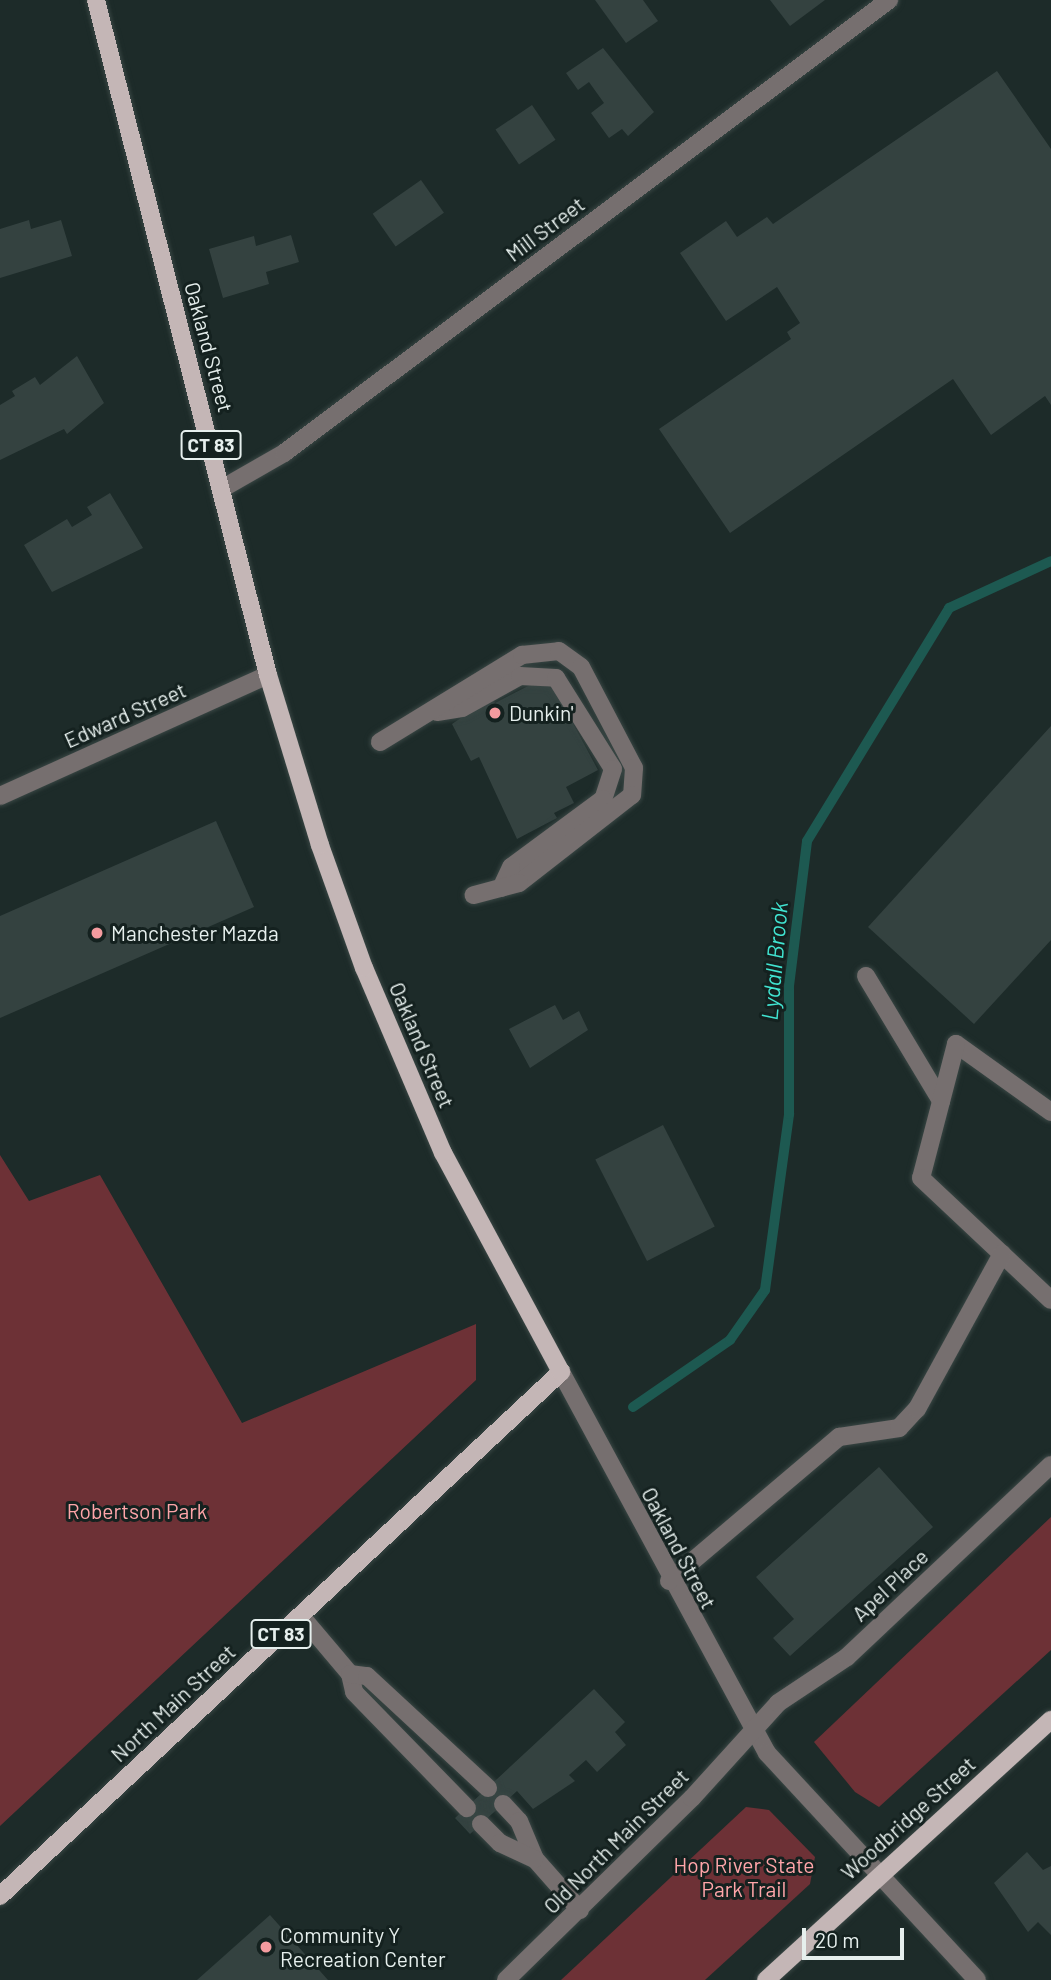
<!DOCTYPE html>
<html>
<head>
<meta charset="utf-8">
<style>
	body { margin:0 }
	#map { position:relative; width:1051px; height:1980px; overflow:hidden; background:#1d2b29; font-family:Barlow,sans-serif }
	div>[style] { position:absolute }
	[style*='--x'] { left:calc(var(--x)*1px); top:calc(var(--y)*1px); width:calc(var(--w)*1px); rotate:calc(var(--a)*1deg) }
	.green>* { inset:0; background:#6d3136 }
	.stream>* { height:10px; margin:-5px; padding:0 5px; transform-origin:5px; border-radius:5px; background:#1d5951 }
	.building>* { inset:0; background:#344240; transform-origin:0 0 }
	.roads { filter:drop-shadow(0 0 2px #394644) drop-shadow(0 0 2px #394644) }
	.minor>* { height:18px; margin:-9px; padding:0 9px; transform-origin:9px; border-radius:9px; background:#766f6f }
	.major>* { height:18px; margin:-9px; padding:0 9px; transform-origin:9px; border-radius:9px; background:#c4b6b6 }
	.dots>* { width:19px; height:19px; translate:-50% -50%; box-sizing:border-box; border:4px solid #14211f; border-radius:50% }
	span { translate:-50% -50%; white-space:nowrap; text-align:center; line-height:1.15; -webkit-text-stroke:6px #14211f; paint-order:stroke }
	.shield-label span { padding:2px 5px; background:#14211f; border:2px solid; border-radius:5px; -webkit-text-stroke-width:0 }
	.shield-label { font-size:19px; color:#e6efed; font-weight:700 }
	.street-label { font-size:21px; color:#e6efed }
	.poi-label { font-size:21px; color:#e6efed }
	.left { translate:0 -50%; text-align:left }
	.park-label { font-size:21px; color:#ffa5a9 }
	.water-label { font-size:23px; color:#41e4d1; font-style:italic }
	.scale { position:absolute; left:802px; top:1928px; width:102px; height:32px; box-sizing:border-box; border:4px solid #e6efed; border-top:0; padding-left:9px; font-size:21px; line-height:24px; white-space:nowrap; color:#e6efed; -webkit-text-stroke:5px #14211f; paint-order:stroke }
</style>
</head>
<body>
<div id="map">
	<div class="green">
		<i style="clip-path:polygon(0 1155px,29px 1201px,100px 1175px,242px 1423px,476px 1324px,476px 1380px,0 1826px)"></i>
		<i style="clip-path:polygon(1051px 1517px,1051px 1650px,879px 1807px,855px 1792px,814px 1742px)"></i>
		<i style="clip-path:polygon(746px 1807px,769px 1810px,815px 1857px,810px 1884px,705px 1980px,561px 1980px)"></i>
	</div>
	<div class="stream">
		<i style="--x:633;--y:1407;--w:118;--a:-34.6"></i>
		<i style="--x:730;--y:1340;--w:61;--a:-55"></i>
		<i style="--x:765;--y:1290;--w:178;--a:-82.2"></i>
		<i style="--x:789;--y:1114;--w:128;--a:-90"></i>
		<i style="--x:789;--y:986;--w:146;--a:-82.9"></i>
		<i style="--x:807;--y:841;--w:273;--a:-58.6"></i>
		<i style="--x:949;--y:608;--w:112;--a:-24.7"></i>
	</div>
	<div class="building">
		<i style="clip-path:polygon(595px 0,643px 0,658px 21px,626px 43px)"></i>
		<i style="clip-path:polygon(770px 0,825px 0,790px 26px)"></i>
		<i style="clip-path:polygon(603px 48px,654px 112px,628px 136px,622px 129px,609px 138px,591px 113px,604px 103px,589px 82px,578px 90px,566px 73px)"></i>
		<i style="clip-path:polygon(997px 71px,1051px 149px,1051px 405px,1045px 396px,991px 435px,953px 379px,730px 533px,659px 429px,791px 339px,787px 332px,800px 323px,777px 287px,726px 321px,680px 253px,726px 221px,737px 237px,767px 217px,773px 224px)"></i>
		<i style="left:532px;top:105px;width:42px;height:44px;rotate:56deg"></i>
		<i style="left:421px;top:180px;width:40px;height:59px;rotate:55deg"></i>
		<i style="clip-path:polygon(29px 220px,31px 229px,61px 220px,72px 256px,0 278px,0 229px)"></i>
		<i style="clip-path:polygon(291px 235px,299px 262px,266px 272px,269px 284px,223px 298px,209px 249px,254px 236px,256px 246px)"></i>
		<i style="clip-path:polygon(77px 356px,104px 403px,67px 434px,64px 429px,0 460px,0 405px,15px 396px,12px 391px,35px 377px,40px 385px)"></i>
		<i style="clip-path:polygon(110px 493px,143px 548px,52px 592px,24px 545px,67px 519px,72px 527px,92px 515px,87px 507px)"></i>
		<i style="clip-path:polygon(532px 684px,554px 688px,598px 770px,566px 787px,574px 803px,554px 813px,557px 818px,517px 839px,479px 757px,471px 761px,452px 724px,492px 697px,495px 703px)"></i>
		<i style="clip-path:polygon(1051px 726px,1051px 940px,974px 1024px,868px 927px)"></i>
		<i style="clip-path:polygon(216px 821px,254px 907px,0 1018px,0 916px)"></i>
		<i style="clip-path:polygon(555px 1005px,563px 1020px,579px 1011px,588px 1030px,530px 1068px,509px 1029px)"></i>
		<i style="left:663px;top:1125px;width:114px;height:76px;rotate:63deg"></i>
		<i style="clip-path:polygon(879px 1467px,933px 1527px,790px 1656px,773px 1638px,794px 1619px,756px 1577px)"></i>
		<i style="clip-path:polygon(594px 1689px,625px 1722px,615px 1732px,626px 1745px,597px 1772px,586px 1760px,569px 1775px,575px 1781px,533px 1809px,517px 1791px,470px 1834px,455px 1818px)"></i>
		<i style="clip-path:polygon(1027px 1852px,1043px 1870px,1051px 1866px,1051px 1935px,1038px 1922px,1028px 1932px,994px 1883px)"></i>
		<i style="clip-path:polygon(270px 1915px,328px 1980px,197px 1980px)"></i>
	</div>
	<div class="roads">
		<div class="minor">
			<i style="--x:223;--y:488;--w:70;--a:-29.8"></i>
			<i style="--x:284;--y:453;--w:756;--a:-36.82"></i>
			<i style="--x:437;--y:712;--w:25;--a:-9"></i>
			<i style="--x:462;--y:708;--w:66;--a:-28.9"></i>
			<i style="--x:520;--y:676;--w:36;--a:3"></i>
			<i style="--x:556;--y:678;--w:107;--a:57.9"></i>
			<i style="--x:613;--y:769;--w:32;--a:108"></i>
			<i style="--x:603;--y:799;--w:114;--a:143.5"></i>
			<i style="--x:511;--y:867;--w:23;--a:115"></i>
			<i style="--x:380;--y:742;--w:167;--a:-31.5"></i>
			<i style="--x:522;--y:655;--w:37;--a:-6"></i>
			<i style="--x:559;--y:651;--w:27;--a:36"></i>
			<i style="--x:581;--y:667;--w:114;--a:62.3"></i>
			<i style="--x:634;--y:768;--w:27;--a:94"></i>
			<i style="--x:632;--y:795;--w:143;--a:142.1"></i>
			<i style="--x:519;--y:883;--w:47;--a:165.1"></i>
			<i style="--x:0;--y:796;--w:294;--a:-24.3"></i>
			<i style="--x:866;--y:976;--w:146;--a:59"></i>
			<i style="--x:1051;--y:1112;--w:117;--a:-144.4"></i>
			<i style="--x:956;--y:1044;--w:138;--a:104.6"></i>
			<i style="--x:921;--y:1178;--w:178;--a:43.2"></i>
			<i style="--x:561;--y:1372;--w:433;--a:61.6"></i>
			<i style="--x:767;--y:1753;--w:309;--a:47.2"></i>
			<i style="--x:669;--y:1581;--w:223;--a:-40.3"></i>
			<i style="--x:839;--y:1437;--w:61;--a:-8.5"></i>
			<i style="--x:899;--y:1428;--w:26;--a:-47"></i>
			<i style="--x:917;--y:1409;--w:177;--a:-61.3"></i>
			<i style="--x:301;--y:1616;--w:76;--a:49.8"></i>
			<i style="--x:350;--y:1674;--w:18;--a:77"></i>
			<i style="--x:354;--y:1692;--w:162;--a:45.8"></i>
			<i style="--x:350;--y:1674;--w:17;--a:7"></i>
			<i style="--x:367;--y:1676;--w:165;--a:42.8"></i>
			<i style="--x:503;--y:1804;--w:23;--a:47"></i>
			<i style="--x:519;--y:1821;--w:41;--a:67.2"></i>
			<i style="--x:535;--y:1859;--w:68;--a:48.6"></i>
			<i style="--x:481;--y:1824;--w:27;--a:45"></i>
			<i style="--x:500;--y:1843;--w:38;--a:25"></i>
			<i style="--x:506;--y:1980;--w:260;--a:-44.4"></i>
			<i style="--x:692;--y:1798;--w:128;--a:-47.8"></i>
			<i style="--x:778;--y:1703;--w:83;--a:-33.7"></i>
			<i style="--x:847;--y:1657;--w:280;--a:-43.3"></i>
		</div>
		<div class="major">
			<i style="--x:0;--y:1896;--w:768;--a:-43.05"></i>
			<i style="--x:561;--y:1372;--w:249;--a:-118.3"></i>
			<i style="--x:443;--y:1153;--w:201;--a:-113.1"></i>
			<i style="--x:364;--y:968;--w:131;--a:-109.7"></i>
			<i style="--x:320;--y:845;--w:178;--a:-107"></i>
			<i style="--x:268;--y:675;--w:697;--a:-104.3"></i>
			<i style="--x:766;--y:1980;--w:386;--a:-42.4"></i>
		</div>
	</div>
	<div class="dots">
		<i style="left:495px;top:713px;background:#f49b9f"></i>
		<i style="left:97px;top:933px;background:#f49b9f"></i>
		<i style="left:266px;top:1947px;background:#f49b9f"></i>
	</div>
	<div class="shield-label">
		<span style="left:211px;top:445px">CT 83</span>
		<span style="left:281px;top:1634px">CT 83</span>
	</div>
	<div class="street-label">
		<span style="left:545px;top:229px;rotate:-37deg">Mill Street</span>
		<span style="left:209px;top:347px;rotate:75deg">Oakland Street</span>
		<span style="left:125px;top:715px;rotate:-24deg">Edward Street</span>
		<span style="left:422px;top:1045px;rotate:67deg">Oakland Street</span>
		<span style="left:679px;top:1548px;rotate:62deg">Oakland Street</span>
		<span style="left:890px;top:1585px;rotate:-43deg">Apel Place</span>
		<span style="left:173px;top:1703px;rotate:-43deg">North Main Street</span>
		<span style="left:908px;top:1818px;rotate:-42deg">Woodbridge Street</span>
		<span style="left:616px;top:1841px;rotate:-45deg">Old North Main Street</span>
	</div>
	<div class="poi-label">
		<span class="left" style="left:509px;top:713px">Dunkin'</span>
		<span class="left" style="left:111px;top:933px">Manchester Mazda</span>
		<span class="left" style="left:280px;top:1947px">Community Y<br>Recreation Center</span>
	</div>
	<div class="park-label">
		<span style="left:137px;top:1511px">Robertson Park</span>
		<span style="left:744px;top:1877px">Hop River State<br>Park Trail</span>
	</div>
	<div class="water-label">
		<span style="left:774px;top:961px;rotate:-85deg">Lydall Brook</span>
	</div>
	<div class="scale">20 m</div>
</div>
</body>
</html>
